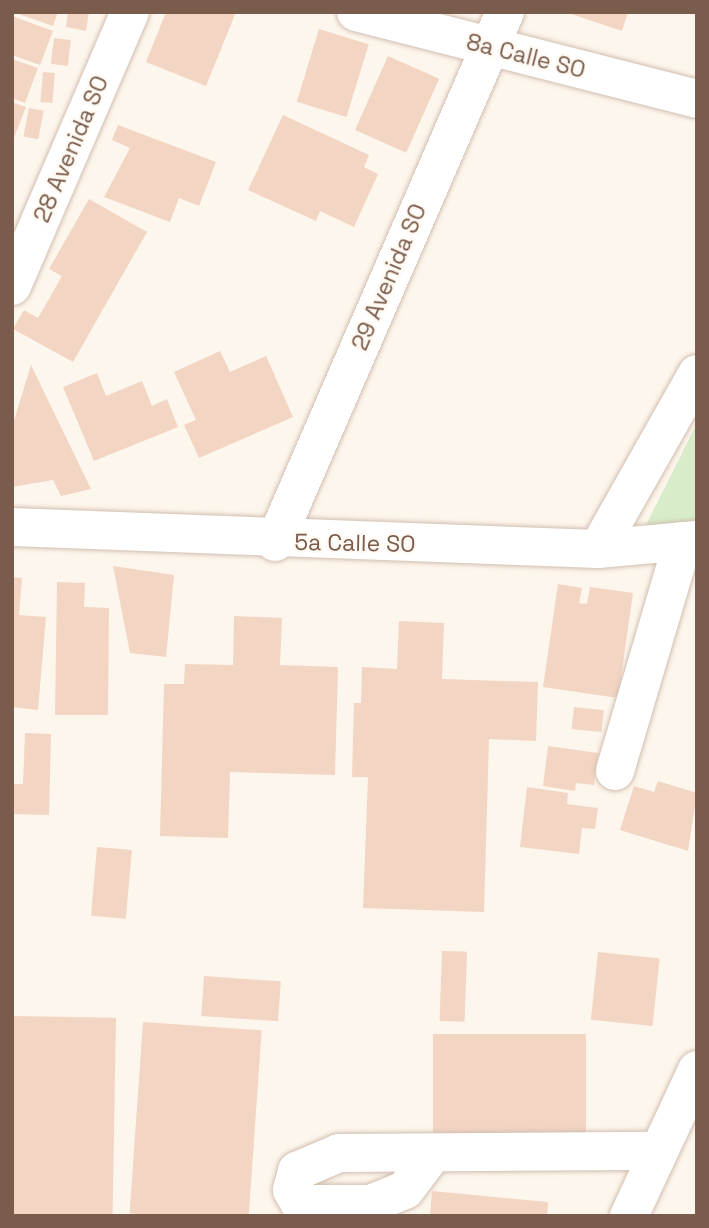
<!DOCTYPE html>
<html>
<head>
<meta charset="utf-8">
<style>
	body { margin:0 }
	#map { position:relative; width:709px; height:1228px; overflow:hidden; background:#fdf6ec; font-family:"Space Grotesk",sans-serif }
	div>[style] { position:absolute }
	[style*='--x'] { left:calc(var(--x)*1px); top:calc(var(--y)*1px); width:calc(var(--w)*1px); rotate:calc(var(--a)*1deg) }
	.green>* { inset:0; background:#d8ecc9 }
	.building>* { inset:0; background:#f3d5c3; transform-origin:0 0 }
	.roads { filter:drop-shadow(0 0 2px #d1beb0) drop-shadow(0 0 2px #d1beb0) }
	.minor>* { height:38px; margin:-19px; padding:0 19px; transform-origin:19px; border-radius:19px; background:#fff }
	span { translate:-50% -50%; white-space:nowrap; text-align:center; line-height:1.15; -webkit-text-stroke:5px #fffaf3; paint-order:stroke }
	.street-label { font-size:23px; color:#7a5c4d }
	.frame { position:absolute; inset:0; border:14px solid #7a5c4d; pointer-events:none }
</style>
</head>
<body>
<div id="map">
	<div class="green">
		<i style="clip-path:polygon(697px 423px,697px 542px,635px 547px)"></i>
	</div>
	<div class="building">
		<i style="clip-path:polygon(13px 12px,58px 12px,53px 26px)"></i>
		<i style="clip-path:polygon(68px 12px,89px 12px,86px 31px,66px 27px)"></i>
		<i style="clip-path:polygon(166px 12px,236px 12px,206px 86px,146px 62px)"></i>
		<i style="clip-path:polygon(565px 12px,628px 12px,622px 31px)"></i>
		<i style="clip-path:polygon(12px 16px,53px 31px,40px 65px,12px 55px)"></i>
		<i style="left:319px;top:29px;width:52px;height:76px;rotate:17deg"></i>
		<i style="left:54px;top:38px;width:17px;height:26px;rotate:7deg"></i>
		<i style="left:388px;top:56px;width:56px;height:81px;rotate:24deg"></i>
		<i style="clip-path:polygon(12px 59px,38px 68px,25px 103px,12px 98px)"></i>
		<i style="left:43px;top:72px;width:12px;height:30px;rotate:5deg"></i>
		<i style="clip-path:polygon(12px 102px,26px 107px,12px 143px)"></i>
		<i style="left:29px;top:108px;width:15px;height:29px;rotate:11deg"></i>
		<i style="clip-path:polygon(283px 115px,369px 155px,364px 167px,378px 174px,354px 227px,320px 211px,316px 221px,248px 190px)"></i>
		<i style="clip-path:polygon(118px 125px,216px 162px,199px 206px,179px 198px,170px 222px,104px 197px,130px 148px,112px 140px)"></i>
		<i style="clip-path:polygon(89px 199px,147px 232px,73px 362px,13px 329px,24px 310px,38px 318px,62px 276px,49px 269px)"></i>
		<i style="clip-path:polygon(220px 351px,230px 372px,266px 356px,293px 417px,199px 458px,184px 425px,196px 420px,174px 372px)"></i>
		<i style="clip-path:polygon(31px 365px,91px 489px,61px 496px,53px 480px,12px 487px,12px 427px)"></i>
		<i style="clip-path:polygon(97px 373px,106px 396px,142px 381px,152px 406px,167px 399px,178px 427px,94px 461px,63px 387px)"></i>
		<i style="clip-path:polygon(113px 566px,174px 575px,166px 657px,130px 653px)"></i>
		<i style="clip-path:polygon(12px 577px,22px 578px,19px 615px,46px 617px,38px 710px,12px 707px)"></i>
		<i style="clip-path:polygon(57px 582px,85px 583px,84px 607px,109px 608px,108px 715px,55px 715px)"></i>
		<i style="clip-path:polygon(558px 584px,582px 588px,579px 603px,587px 604px,590px 587px,633px 593px,618px 698px,543px 687px)"></i>
		<i style="clip-path:polygon(234px 616px,282px 618px,280px 665px,338px 667px,335px 775px,230px 772px,228px 838px,160px 836px,164px 684px,184px 684px,185px 664px,233px 665px)"></i>
		<i style="clip-path:polygon(399px 621px,444px 623px,442px 679px,538px 682px,536px 741px,489px 739px,484px 912px,363px 908px,368px 777px,352px 777px,354px 703px,361px 703px,362px 667px,397px 669px)"></i>
		<i style="left:574px;top:707px;width:30px;height:22px;rotate:6deg"></i>
		<i style="clip-path:polygon(25px 733px,51px 734px,49px 815px,12px 814px,12px 784px,23px 784px)"></i>
		<i style="clip-path:polygon(548px 746px,598px 753px,594px 785px,576px 783px,575px 791px,543px 786px)"></i>
		<i style="clip-path:polygon(658px 781px,697px 793px,688px 851px,620px 830px,634px 786px,654px 792px)"></i>
		<i style="clip-path:polygon(527px 787px,568px 793px,567px 804px,598px 808px,595px 829px,582px 828px,579px 854px,520px 847px)"></i>
		<i style="left:97px;top:847px;width:35px;height:69px;rotate:5deg"></i>
		<i style="left:442px;top:951px;width:25px;height:70px;rotate:2deg"></i>
		<i style="left:598px;top:952px;width:62px;height:68px;rotate:6deg"></i>
		<i style="left:204px;top:976px;width:77px;height:40px;rotate:4deg"></i>
		<i style="left:12px;top:1016px;width:104px;height:200px;rotate:1deg"></i>
		<i style="left:143px;top:1022px;width:119px;height:192px;rotate:4deg"></i>
		<i style="left:433px;top:1034px;width:153px;height:103px"></i>
		<i style="clip-path:polygon(432px 1191px,548px 1202px,547px 1216px,430px 1216px)"></i>
	</div>
	<div class="roads">
		<div class="minor">
			<i style="--x:356;--y:12;--w:352;--a:14.3"></i>
			<i style="--x:12;--y:286;--w:298;--a:-66.7"></i>
			<i style="--x:12;--y:527;--w:586;--a:2.15"></i>
			<i style="--x:598;--y:549;--w:99;--a:-5.2"></i>
			<i style="--x:275;--y:542;--w:578;--a:-66.54"></i>
			<i style="--x:598;--y:549;--w:201;--a:-60.5"></i>
			<i style="--x:615;--y:771;--w:240;--a:-73.5"></i>
			<i style="--x:430;--y:1157;--w:41;--a:127.1"></i>
			<i style="--x:405;--y:1190;--w:37;--a:158"></i>
			<i style="--x:371;--y:1204;--w:71;--a:180"></i>
			<i style="--x:300;--y:1204;--w:16;--a:-120"></i>
			<i style="--x:292;--y:1190;--w:20;--a:-75"></i>
			<i style="--x:297;--y:1171;--w:46;--a:-23.2"></i>
			<i style="--x:339;--y:1153;--w:320;--a:-0.4"></i>
			<i style="--x:629;--y:1216;--w:161;--a:-65"></i>
		</div>
	</div>
	<div class="street-label">
		<span style="left:526px;top:56px;rotate:14deg">8a Calle SO</span>
		<span style="left:71px;top:149px;rotate:-67deg">28 Avenida SO</span>
		<span style="left:389px;top:277px;rotate:-67deg">29 Avenida SO</span>
		<span style="left:355px;top:543px;rotate:1deg">5a Calle SO</span>
	</div>
	<div class="frame"></div>
</div>
</body>
</html>
